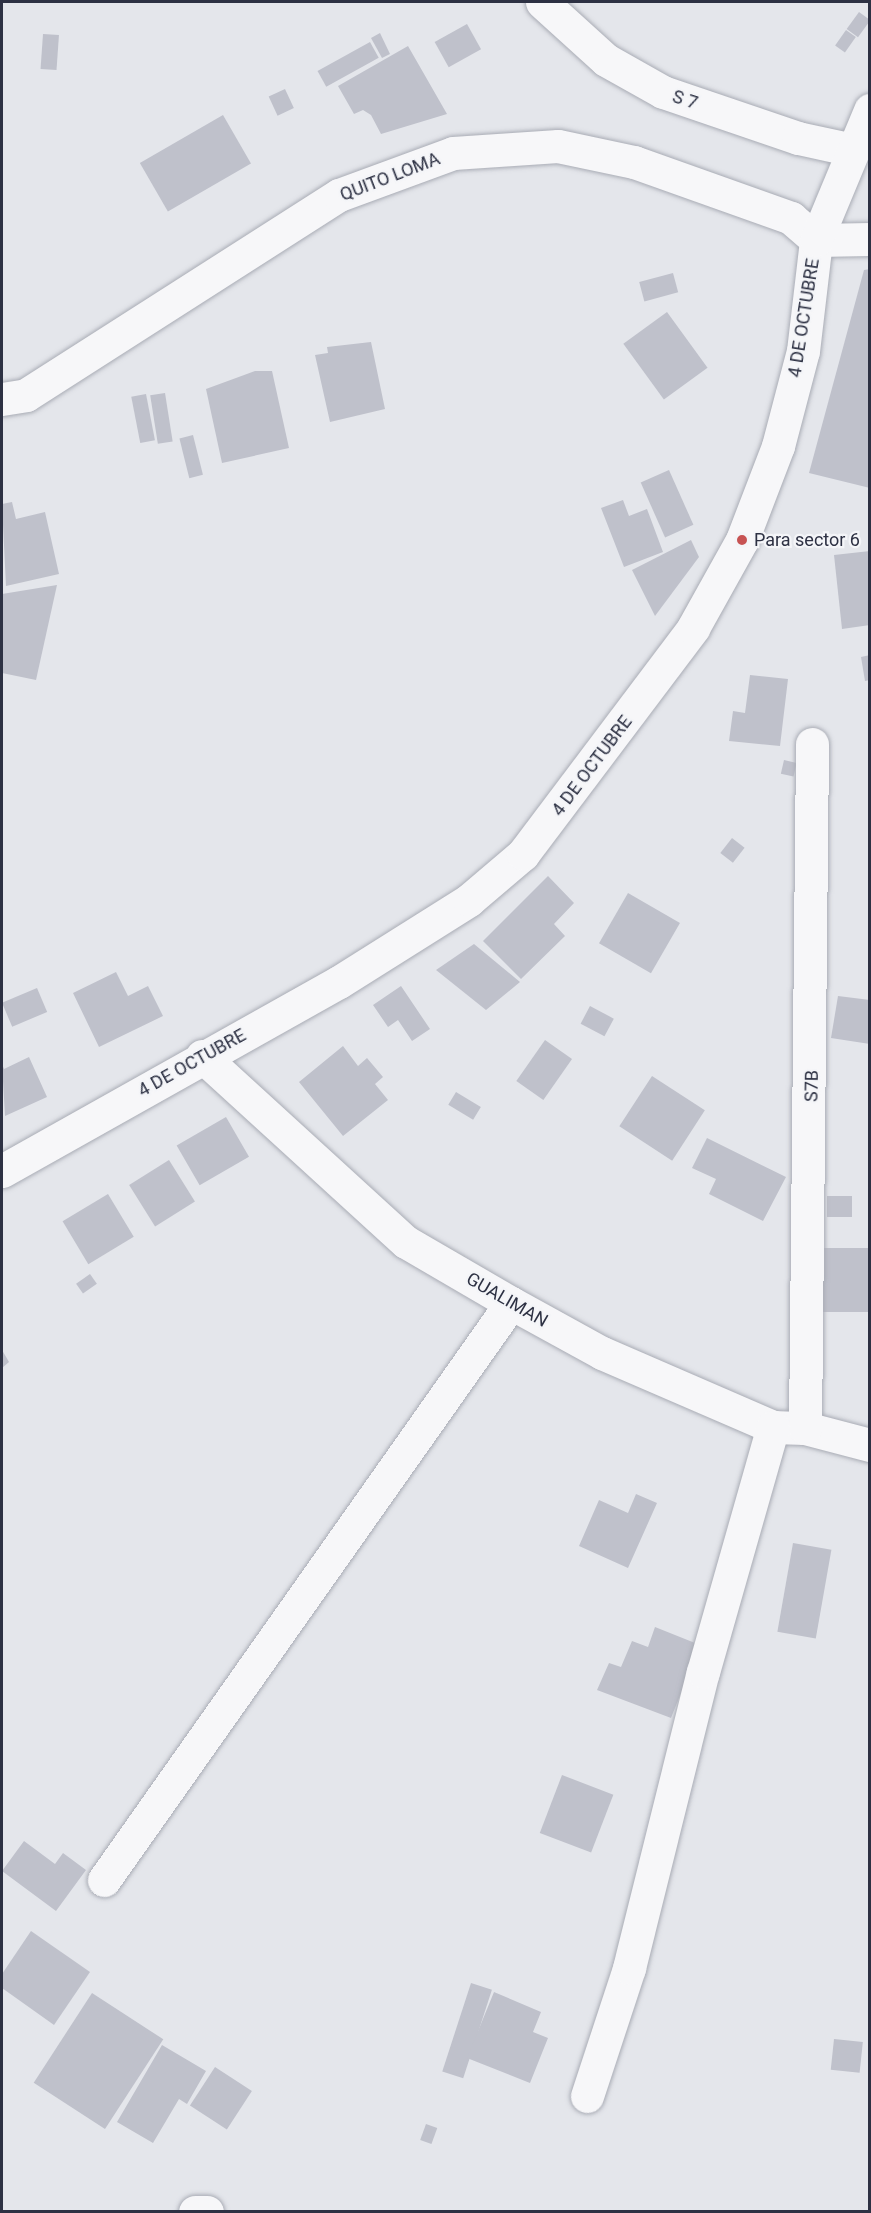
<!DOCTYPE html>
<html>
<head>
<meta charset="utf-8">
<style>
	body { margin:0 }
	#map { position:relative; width:871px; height:2213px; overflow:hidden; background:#e4e6eb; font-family:Roboto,sans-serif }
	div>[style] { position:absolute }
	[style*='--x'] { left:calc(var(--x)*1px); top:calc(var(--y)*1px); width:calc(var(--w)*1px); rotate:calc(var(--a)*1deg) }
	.building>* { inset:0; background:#bfc1cb; transform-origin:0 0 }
	.roads { filter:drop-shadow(0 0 2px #a9acb5) drop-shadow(0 0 2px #a9acb5) }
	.minor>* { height:33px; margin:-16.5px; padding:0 16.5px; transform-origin:16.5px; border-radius:16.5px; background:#f7f7f9 }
	.dots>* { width:16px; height:16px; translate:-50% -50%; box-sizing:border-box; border:3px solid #f4f5f8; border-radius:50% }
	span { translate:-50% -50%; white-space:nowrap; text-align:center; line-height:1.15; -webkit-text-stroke:4.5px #f4f5f8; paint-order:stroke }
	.street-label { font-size:18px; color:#2d3143 }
	.poi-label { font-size:18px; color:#2d3143 }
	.left { translate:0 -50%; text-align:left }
	.frame { position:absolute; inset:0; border:3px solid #2d3143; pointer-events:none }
</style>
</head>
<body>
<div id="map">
	<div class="building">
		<i style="left:859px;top:12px;width:14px;height:21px;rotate:36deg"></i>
		<i style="left:467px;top:24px;width:29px;height:37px;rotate:61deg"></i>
		<i style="left:846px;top:30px;width:12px;height:19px;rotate:35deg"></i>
		<i style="clip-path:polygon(380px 33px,390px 54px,382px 58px,371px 38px)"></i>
		<i style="left:43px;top:34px;width:16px;height:35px;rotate:4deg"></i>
		<i style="left:370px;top:42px;width:18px;height:60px;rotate:61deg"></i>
		<i style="clip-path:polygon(408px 46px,447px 114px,381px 134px,371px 115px,363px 110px,354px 114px,338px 86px)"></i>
		<i style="left:285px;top:89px;width:21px;height:18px;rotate:65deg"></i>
		<i style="left:223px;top:115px;width:56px;height:96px;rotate:60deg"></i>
		<i style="clip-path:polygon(870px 269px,870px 488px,809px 473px,864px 270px)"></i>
		<i style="left:673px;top:273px;width:20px;height:35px;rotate:75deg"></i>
		<i style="left:667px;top:312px;width:69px;height:54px;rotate:54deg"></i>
		<i style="clip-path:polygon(371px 342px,385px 409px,330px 422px,315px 355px,328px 353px,327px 347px)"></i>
		<i style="clip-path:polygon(255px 371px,272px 371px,289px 448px,222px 463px,206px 389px)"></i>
		<i style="left:165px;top:393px;width:49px;height:15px;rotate:81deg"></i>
		<i style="left:146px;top:394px;width:47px;height:15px;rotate:79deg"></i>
		<i style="left:193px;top:435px;width:41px;height:14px;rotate:76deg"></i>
		<i style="left:669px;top:470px;width:60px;height:31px;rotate:66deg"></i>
		<i style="clip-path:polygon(623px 500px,629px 516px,647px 509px,663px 552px,624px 567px,601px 508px)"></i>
		<i style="clip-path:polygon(12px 502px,16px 519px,45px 512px,59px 574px,6px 586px,2px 504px)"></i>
		<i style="clip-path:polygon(691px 540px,699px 557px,655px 616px,632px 570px)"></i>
		<i style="clip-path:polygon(870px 551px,870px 625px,842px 629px,834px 555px)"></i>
		<i style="clip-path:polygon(57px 585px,36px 680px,2px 673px,2px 594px)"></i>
		<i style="clip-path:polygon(870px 655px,870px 680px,865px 681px,861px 657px)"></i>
		<i style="clip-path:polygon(750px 675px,788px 679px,780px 746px,729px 741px,733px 711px,745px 713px)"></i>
		<i style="left:784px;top:760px;width:13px;height:14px;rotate:13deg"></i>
		<i style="left:732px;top:838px;width:16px;height:19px;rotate:38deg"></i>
		<i style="clip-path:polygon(548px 876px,574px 903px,554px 924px,565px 936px,521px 979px,483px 941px)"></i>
		<i style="left:628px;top:893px;width:60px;height:58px;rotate:30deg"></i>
		<i style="clip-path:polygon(474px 944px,520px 982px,486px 1010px,436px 970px)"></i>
		<i style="clip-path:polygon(116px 972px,128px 996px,148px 986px,163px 1016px,99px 1047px,73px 993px)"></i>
		<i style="clip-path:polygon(401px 986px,430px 1029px,412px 1041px,398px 1020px,388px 1027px,373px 1005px)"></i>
		<i style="left:37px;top:988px;width:26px;height:38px;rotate:67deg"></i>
		<i style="clip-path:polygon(838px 996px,870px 1000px,870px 1044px,831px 1038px)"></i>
		<i style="left:590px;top:1006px;width:27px;height:20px;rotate:28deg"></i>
		<i style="left:545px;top:1040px;width:33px;height:50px;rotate:35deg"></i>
		<i style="clip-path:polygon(343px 1046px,358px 1066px,367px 1058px,383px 1077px,375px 1084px,388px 1100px,343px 1136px,299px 1082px)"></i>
		<i style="clip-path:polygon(29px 1057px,47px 1097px,5px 1116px,2px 1064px,4px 1069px)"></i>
		<i style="left:652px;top:1076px;width:63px;height:60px;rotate:33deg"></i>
		<i style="left:456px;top:1092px;width:29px;height:15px;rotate:31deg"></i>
		<i style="left:226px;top:1117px;width:46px;height:57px;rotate:60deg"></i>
		<i style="clip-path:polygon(707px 1138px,786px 1177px,763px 1221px,709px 1194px,716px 1179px,692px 1168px)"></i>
		<i style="left:169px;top:1160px;width:49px;height:47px;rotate:58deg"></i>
		<i style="left:108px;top:1194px;width:50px;height:53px;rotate:59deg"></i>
		<i style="left:852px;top:1196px;width:21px;height:25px;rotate:90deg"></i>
		<i style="left:870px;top:1248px;width:64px;height:47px;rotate:90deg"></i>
		<i style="left:90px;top:1274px;width:12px;height:17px;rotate:55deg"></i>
		<i style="clip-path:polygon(2px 1350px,9px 1362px,2px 1368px)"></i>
		<i style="clip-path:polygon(636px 1494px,657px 1503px,628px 1568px,579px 1546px,599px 1500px,628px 1513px)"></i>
		<i style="left:793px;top:1543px;width:39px;height:90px;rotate:10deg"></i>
		<i style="clip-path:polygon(655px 1627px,700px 1645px,671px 1718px,597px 1690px,609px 1663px,621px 1667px,632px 1641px,648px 1647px)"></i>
		<i style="left:562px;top:1775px;width:55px;height:62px;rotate:21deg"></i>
		<i style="clip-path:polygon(24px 1841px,55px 1864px,63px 1853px,86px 1870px,56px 1911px,2px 1871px)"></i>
		<i style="clip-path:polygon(31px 1931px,90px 1972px,54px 2025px,2px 1988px,2px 1974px)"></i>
		<i style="left:471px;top:1983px;width:22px;height:93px;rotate:18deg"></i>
		<i style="clip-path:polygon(494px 1992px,541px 2012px,533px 2032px,548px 2038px,530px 2083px,467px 2058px)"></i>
		<i style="left:92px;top:1993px;width:85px;height:107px;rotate:33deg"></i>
		<i style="left:834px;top:2039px;width:29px;height:31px;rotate:6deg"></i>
		<i style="clip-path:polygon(162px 2045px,206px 2071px,187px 2104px,179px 2099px,153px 2143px,117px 2122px)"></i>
		<i style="left:215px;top:2067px;width:44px;height:46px;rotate:33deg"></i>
		<i style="left:426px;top:2124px;width:12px;height:17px;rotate:20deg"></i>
	</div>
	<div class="roads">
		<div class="minor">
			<i style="--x:542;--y:2;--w:86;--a:42.2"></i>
			<i style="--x:606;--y:60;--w:65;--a:29.3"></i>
			<i style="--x:663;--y:92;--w:143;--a:18.8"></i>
			<i style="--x:798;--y:138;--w:56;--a:12.3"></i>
			<i style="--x:2;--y:399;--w:24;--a:-9"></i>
			<i style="--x:26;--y:395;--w:371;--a:-32.6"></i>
			<i style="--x:339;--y:195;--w:121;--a:-20.2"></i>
			<i style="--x:453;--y:153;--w:105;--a:-3.8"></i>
			<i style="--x:558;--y:146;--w:78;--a:11.9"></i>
			<i style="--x:634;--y:162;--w:167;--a:19.6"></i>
			<i style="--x:791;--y:218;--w:33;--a:41"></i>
			<i style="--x:816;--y:240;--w:54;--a:-1.1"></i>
			<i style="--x:202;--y:1056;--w:276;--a:42.4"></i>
			<i style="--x:406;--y:1242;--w:121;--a:30.2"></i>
			<i style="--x:511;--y:1303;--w:104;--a:28.8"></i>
			<i style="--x:602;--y:1353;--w:186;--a:23.4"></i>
			<i style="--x:773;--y:1427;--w:32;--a:2"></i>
			<i style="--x:805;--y:1428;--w:67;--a:14.7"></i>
			<i style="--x:2;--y:1171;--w:386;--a:-29.3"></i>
			<i style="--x:339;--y:982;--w:154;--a:-32.2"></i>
			<i style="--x:469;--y:900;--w:71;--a:-40.4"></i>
			<i style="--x:523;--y:854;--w:283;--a:-53"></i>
			<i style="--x:693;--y:628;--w:101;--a:-60.9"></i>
			<i style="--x:742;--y:540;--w:101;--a:-69"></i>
			<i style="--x:778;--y:446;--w:98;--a:-75.3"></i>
			<i style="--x:803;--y:351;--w:112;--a:-83.3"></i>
			<i style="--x:816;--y:240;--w:141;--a:-67.4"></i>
			<i style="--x:805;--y:1428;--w:684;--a:-89.41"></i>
			<i style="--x:104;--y:1880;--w:706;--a:-54.8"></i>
			<i style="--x:587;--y:2096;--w:135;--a:-71.8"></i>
			<i style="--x:629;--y:1968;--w:305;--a:-76"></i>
			<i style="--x:703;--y:1672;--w:255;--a:-74.1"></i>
			<i style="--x:195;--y:2212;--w:12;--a:0"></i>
		</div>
	</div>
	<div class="dots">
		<i style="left:742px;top:540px;background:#c75353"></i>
	</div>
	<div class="street-label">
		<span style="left:685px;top:100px;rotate:18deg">S 7</span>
		<span style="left:390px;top:177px;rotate:-21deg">QUITO LOMA</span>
		<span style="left:804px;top:318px;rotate:-81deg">4 DE OCTUBRE</span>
		<span style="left:592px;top:766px;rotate:-53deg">4 DE OCTUBRE</span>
		<span style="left:192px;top:1063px;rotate:-29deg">4 DE OCTUBRE</span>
		<span style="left:812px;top:1086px;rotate:-89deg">S7B</span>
		<span style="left:507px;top:1300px;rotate:30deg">GUALIMAN</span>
	</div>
	<div class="poi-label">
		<span class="left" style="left:754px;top:540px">Para sector 6</span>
	</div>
	<div class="frame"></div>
</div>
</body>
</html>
